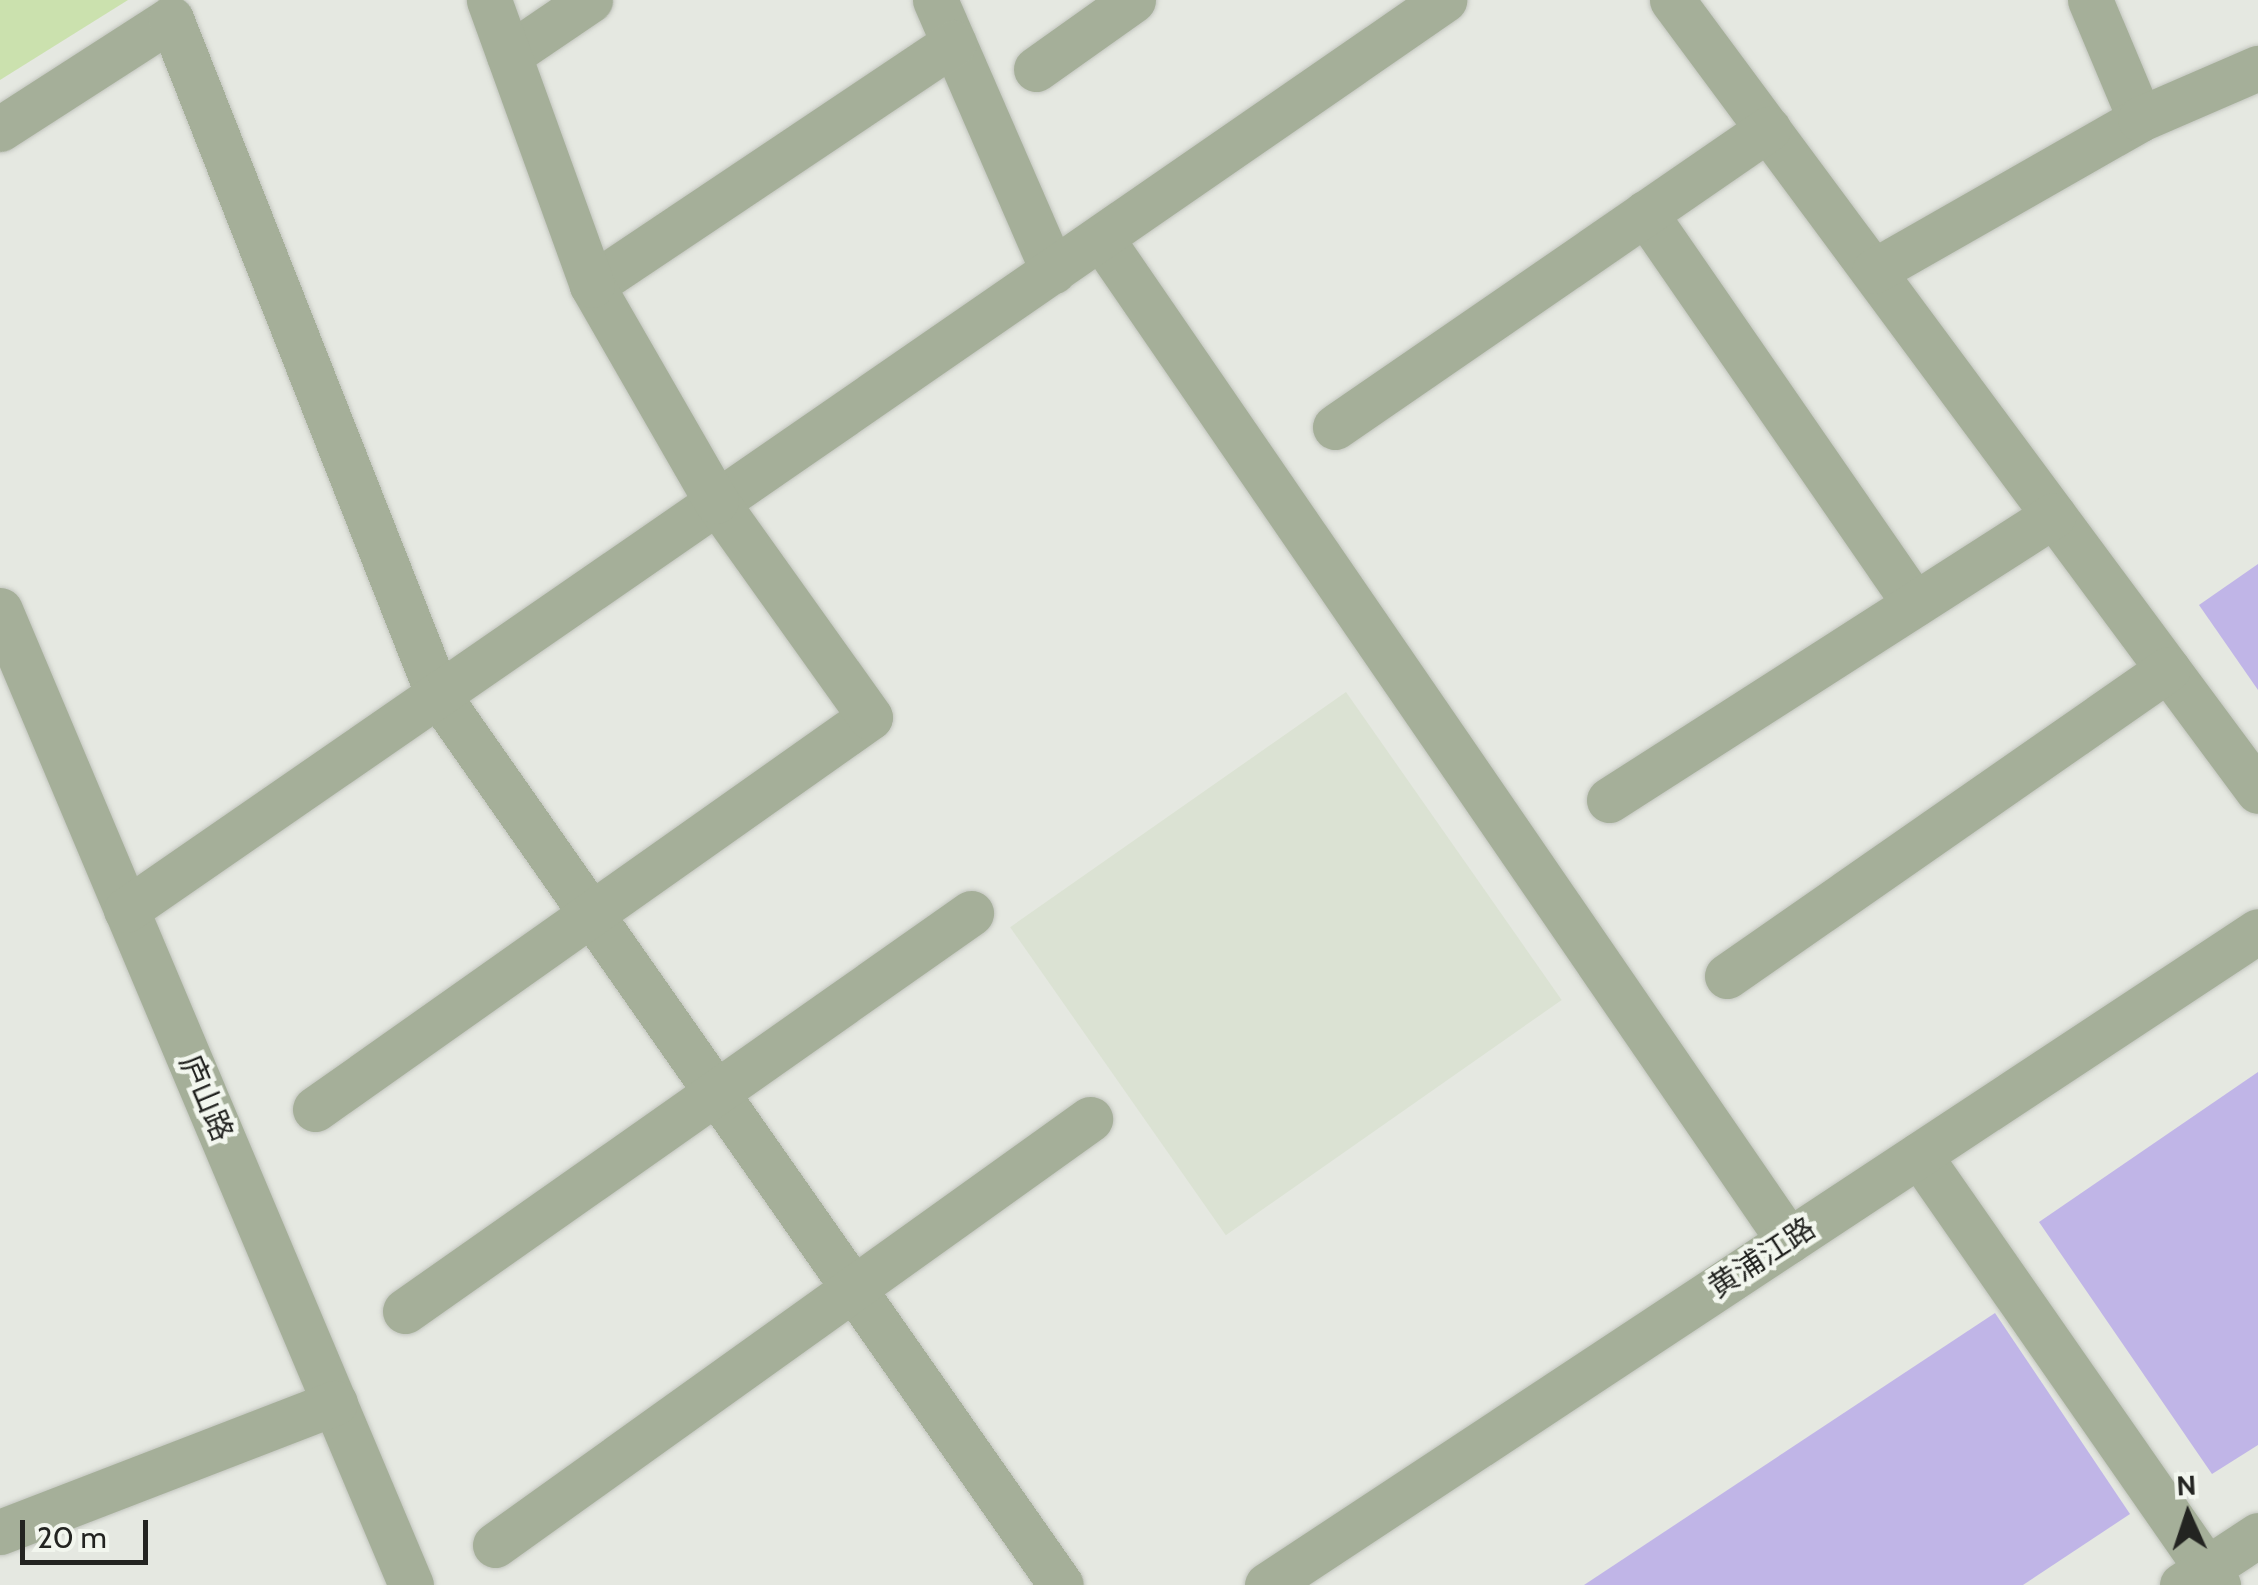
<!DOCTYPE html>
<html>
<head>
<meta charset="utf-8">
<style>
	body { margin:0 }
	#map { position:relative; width:2258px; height:1585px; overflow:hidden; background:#e5e8e1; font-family:Cabin,"Noto Sans SC",sans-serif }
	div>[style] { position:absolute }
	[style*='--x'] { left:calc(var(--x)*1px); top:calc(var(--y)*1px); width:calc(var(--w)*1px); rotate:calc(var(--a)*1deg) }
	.built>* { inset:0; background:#dbe2d3; transform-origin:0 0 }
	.green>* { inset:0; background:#cbe1ae }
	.building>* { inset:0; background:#c0b5e7 }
	.roads { filter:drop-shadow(0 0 2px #c2c5be) drop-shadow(0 0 2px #c2c5be) }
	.minor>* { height:45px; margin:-22.5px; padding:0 22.5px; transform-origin:22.5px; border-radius:22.5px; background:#a5af99 }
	span { translate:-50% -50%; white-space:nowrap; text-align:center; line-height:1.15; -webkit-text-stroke:9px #f2f6ee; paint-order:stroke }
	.street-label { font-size:30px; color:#232421 }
	.north { position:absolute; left:2138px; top:1465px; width:100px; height:100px; -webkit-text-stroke:8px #f2f6ee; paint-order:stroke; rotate:357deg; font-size:28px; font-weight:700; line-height:40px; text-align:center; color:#232421 }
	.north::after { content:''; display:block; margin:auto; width:35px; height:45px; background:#232421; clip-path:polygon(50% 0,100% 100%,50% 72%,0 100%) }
	.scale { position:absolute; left:20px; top:1520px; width:128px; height:45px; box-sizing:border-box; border:5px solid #232421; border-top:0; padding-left:12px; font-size:30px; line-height:35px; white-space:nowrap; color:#232421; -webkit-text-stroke:8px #f2f6ee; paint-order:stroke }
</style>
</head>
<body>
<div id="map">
	<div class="built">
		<i style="left:1346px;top:692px;width:376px;height:410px;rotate:55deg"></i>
	</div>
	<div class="green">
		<i style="clip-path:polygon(0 0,128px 0,0 80px)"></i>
	</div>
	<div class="building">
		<i style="clip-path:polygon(2258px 564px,2258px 690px,2199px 605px)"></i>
		<i style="clip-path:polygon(2258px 1072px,2258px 1445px,2212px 1474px,2039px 1222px)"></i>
		<i style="clip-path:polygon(1995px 1313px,2130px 1514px,2023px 1585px,1584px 1585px)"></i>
	</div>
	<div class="roads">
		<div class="minor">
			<i style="--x:935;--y:0;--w:296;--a:66.5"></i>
			<i style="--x:1672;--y:0;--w:984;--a:53.47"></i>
			<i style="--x:2090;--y:0;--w:129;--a:67.2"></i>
			<i style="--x:509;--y:55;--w:98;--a:-34.2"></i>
			<i style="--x:1036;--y:69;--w:119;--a:-35.4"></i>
			<i style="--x:0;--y:129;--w:203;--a:-32.8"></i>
			<i style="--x:171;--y:19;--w:727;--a:68.45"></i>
			<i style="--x:438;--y:695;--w:1086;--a:55.01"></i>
			<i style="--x:1645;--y:213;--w:475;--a:55.4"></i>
			<i style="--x:1101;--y:238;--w:1216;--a:55.55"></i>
			<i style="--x:1874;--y:271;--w:306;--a:-29.7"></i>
			<i style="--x:2140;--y:119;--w:129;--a:-23.4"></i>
			<i style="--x:592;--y:285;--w:435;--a:-33.8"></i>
			<i style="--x:1335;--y:427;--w:526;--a:-34.54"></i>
			<i style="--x:0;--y:610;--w:1058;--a:67.14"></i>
			<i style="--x:1609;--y:800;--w:528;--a:-32.64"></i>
			<i style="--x:126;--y:910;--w:1602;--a:-34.62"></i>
			<i style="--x:1727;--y:976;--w:537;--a:-34.84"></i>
			<i style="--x:315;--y:1109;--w:679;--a:-35.23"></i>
			<i style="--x:870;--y:717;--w:265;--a:-125.5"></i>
			<i style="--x:716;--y:501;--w:249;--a:-119.9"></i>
			<i style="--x:592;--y:285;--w:303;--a:-109.9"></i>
			<i style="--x:1919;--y:1155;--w:524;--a:55.19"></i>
			<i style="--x:405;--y:1311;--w:692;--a:-35.11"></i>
			<i style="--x:0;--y:1532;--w:359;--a:-21.1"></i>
			<i style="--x:495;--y:1545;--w:732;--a:-35.6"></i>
			<i style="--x:1267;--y:1585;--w:1187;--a:-33.42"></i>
			<i style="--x:2182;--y:1585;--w:91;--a:-33.3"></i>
		</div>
	</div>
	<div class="street-label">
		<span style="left:206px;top:1098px;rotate:67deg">庐山路</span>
		<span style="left:1762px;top:1258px;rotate:-33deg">黄浦江路</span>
	</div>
	<div class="north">N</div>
	<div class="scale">20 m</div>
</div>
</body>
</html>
